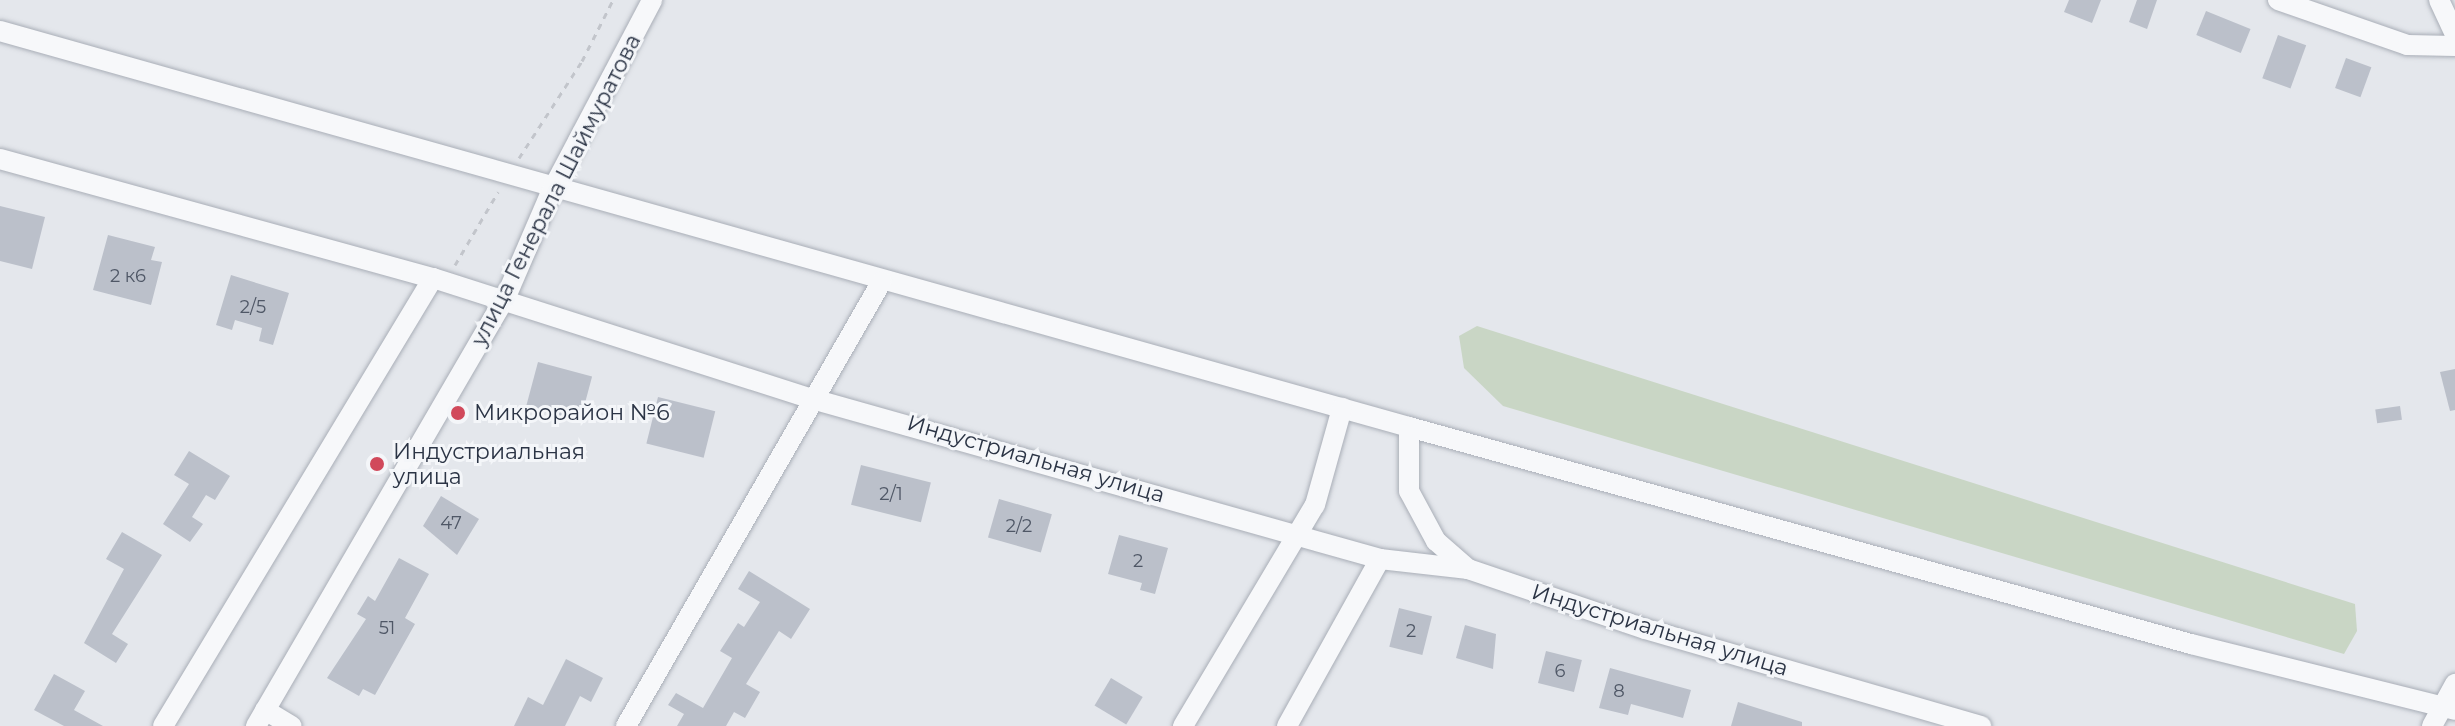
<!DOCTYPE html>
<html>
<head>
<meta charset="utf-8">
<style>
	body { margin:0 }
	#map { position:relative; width:2455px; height:726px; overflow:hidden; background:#e4e7ec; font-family:Montserrat,sans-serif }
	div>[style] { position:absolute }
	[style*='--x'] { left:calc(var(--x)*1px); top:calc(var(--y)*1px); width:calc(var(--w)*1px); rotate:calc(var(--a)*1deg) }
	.green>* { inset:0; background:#c9d6c5 }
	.building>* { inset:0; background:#bbc0ca; transform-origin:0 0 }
	.path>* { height:3px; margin-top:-1.5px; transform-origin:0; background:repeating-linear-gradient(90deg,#c2c5cb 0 6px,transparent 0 12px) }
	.roads { filter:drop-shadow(0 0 2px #a9aeb7) drop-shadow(0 0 2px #a9aeb7) }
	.minor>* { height:20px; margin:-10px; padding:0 10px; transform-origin:10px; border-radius:10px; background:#f7f8fa }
	.dots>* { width:22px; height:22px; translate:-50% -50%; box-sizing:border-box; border:4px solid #f4f6f9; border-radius:50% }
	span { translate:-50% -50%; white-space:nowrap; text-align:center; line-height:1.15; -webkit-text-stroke:6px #f4f6f9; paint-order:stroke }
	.number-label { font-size:18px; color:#4f5766 }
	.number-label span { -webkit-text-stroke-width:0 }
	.street-label { font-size:22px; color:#2b3445 }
	.poi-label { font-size:22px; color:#2b3445 }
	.left { translate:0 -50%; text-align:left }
</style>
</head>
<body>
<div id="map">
	<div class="green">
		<i style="clip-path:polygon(1477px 326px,2355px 604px,2357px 631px,2344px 654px,1503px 406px,1464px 368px,1459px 336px)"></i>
	</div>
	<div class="building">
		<i style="clip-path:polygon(2069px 0,2101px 0,2092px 23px,2064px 12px)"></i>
		<i style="clip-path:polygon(2137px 0,2157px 0,2147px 29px,2129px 22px)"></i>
		<i style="left:2206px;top:11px;width:48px;height:26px;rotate:22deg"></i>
		<i style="left:2278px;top:35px;width:30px;height:46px;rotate:20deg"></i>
		<i style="left:2346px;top:58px;width:27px;height:32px;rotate:20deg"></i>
		<i style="clip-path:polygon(0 206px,45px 217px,32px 269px,0 261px)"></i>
		<i style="clip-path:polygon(108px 235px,155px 247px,151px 260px,162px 262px,151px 305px,93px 290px)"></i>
		<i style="clip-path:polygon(231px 275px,289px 293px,273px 345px,259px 341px,262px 328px,235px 320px,232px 330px,216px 325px)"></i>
		<i style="left:538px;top:362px;width:56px;height:47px;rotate:15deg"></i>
		<i style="clip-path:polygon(2455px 369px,2455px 410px,2450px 411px,2440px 372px)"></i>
		<i style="left:658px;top:397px;width:59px;height:48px;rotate:14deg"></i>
		<i style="left:2400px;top:406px;width:14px;height:25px;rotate:82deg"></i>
		<i style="clip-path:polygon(189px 451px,230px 476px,215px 500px,206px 495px,192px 517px,203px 524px,190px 542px,163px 524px,189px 484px,174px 475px)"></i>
		<i style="left:861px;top:465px;width:72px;height:41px;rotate:14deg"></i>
		<i style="clip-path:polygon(441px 496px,479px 519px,457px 555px,423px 526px)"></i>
		<i style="left:999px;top:499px;width:55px;height:40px;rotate:16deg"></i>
		<i style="clip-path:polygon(122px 532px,162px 555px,112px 634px,128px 644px,116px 663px,84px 643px,124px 569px,106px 559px)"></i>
		<i style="clip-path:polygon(1119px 535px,1168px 548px,1155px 594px,1140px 590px,1142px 583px,1108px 574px)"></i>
		<i style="clip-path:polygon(399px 558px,429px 574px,405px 618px,415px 624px,375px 695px,363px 689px,359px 696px,327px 678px,366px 619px,357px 614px,368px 596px,375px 601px)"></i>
		<i style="clip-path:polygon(749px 571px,810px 609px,791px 639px,779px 631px,746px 684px,760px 692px,745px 718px,734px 712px,726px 726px,677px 726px,684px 714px,668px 705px,676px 693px,703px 708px,732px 658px,720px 651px,738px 623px,744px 627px,760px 602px,738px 589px)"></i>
		<i style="left:1399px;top:608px;width:34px;height:40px;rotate:14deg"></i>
		<i style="clip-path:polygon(1465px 625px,1496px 634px,1493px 669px,1456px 658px)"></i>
		<i style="left:1546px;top:651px;width:37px;height:33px;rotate:14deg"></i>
		<i style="clip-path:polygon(566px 659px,603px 678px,591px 702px,580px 696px,565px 726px,514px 726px,528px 697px,543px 705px)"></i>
		<i style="clip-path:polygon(1610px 668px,1691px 690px,1683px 718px,1631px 704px,1628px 715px,1599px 708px)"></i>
		<i style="clip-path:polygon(54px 674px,85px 691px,74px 710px,103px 726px,64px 726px,34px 710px)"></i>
		<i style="left:1111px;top:678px;width:37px;height:32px;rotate:31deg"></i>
		<i style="clip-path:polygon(1738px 702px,1802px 722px,1802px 726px,1731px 726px)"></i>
	</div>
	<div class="path">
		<i style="--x:519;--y:158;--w:116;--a:-57"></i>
		<i style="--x:582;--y:61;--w:68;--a:-63.1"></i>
		<i style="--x:455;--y:265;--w:85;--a:-59.5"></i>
	</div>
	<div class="roads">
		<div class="minor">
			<i style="--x:2278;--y:0;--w:137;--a:19.2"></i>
			<i style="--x:2407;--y:45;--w:48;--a:1.2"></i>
			<i style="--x:2439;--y:0;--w:38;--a:65"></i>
			<i style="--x:0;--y:31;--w:1464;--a:15.7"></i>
			<i style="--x:1409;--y:427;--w:812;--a:15.51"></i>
			<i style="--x:2191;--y:644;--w:272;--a:14"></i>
			<i style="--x:0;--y:159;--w:449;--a:15.4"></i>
			<i style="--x:433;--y:278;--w:402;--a:17.7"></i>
			<i style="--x:816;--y:400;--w:586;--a:15.74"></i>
			<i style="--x:1380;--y:559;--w:89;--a:6.5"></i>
			<i style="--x:1468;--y:569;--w:187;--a:18.7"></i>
			<i style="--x:1645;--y:629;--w:350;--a:16.1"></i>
			<i style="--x:1409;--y:427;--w:64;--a:90"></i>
			<i style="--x:1409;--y:491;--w:57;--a:61.6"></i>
			<i style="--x:1436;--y:541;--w:43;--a:41.2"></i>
			<i style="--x:265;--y:710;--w:31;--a:31"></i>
			<i style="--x:163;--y:726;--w:523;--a:-58.92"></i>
			<i style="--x:256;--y:726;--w:494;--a:-59.8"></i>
			<i style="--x:505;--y:299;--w:119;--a:-66.7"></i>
			<i style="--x:552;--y:190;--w:215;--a:-62.2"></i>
			<i style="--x:626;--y:726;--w:513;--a:-60.09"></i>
			<i style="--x:1183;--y:726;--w:257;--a:-59.2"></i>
			<i style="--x:1315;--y:505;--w:101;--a:-74.4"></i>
			<i style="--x:1287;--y:726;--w:191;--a:-60.9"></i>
			<i style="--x:2432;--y:726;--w:48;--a:-61.3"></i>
		</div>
	</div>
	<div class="dots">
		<i style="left:458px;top:413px;background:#d1495b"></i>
		<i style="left:377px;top:464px;background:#d1495b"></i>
	</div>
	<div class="number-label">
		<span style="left:128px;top:276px">2 к6</span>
		<span style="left:253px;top:307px">2/5</span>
		<span style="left:891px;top:494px">2/1</span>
		<span style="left:451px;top:523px">47</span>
		<span style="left:1019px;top:526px">2/2</span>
		<span style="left:1138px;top:561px">2</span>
		<span style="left:387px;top:628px">51</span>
		<span style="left:1411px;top:631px">2</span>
		<span style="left:1560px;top:671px">6</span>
		<span style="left:1619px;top:691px">8</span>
	</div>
	<div class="street-label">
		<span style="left:556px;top:190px;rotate:-63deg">улица Генерала Шаймуратова</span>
		<span style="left:1036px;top:459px;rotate:16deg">Индустриальная улица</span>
		<span style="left:1660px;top:630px;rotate:17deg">Индустриальная улица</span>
	</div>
	<div class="poi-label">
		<span class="left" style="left:474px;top:413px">Микрорайон №6</span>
		<span class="left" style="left:393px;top:464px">Индустриальная<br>улица</span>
	</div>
</div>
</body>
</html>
